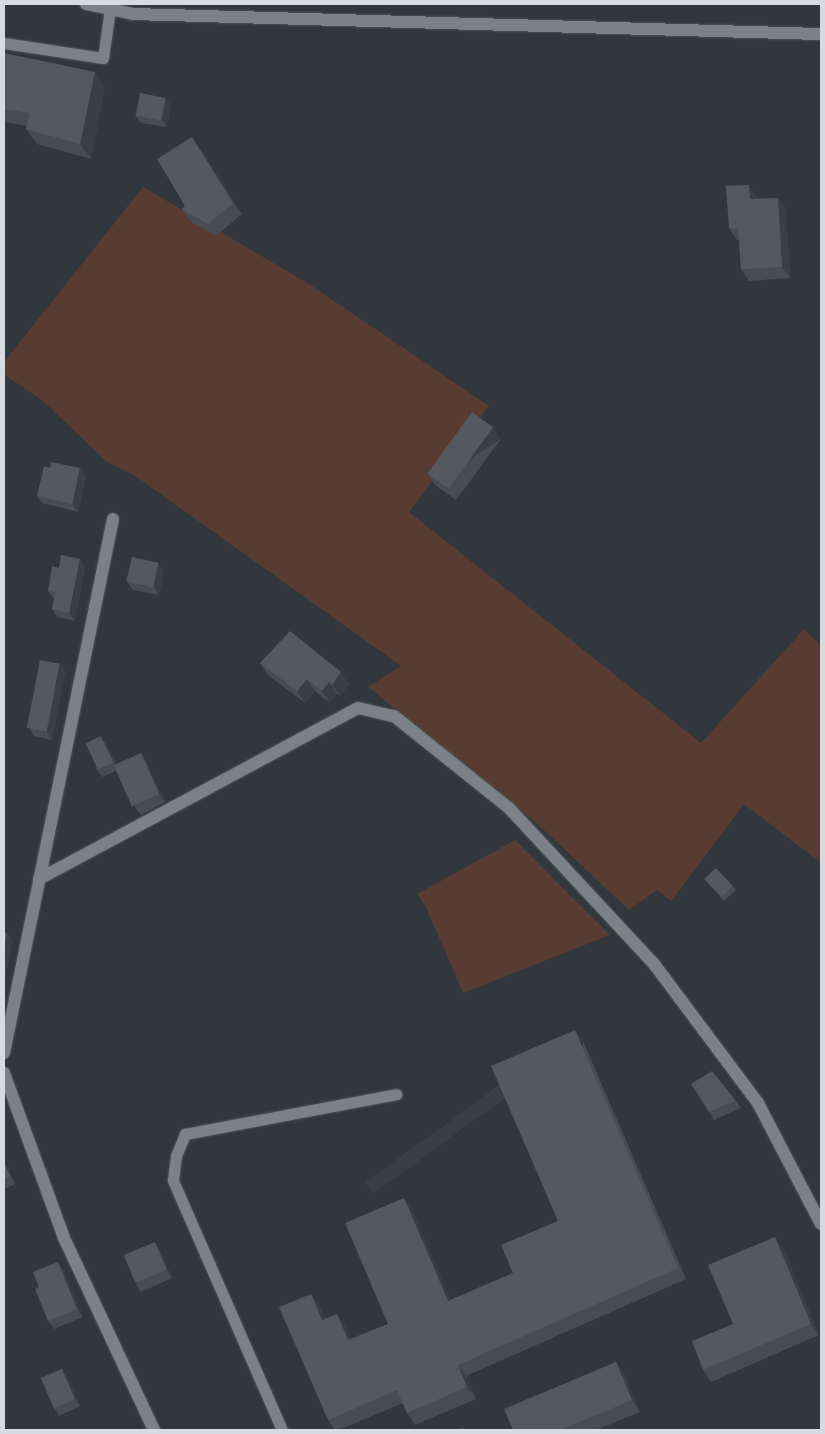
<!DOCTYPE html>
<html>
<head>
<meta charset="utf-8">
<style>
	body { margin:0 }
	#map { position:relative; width:825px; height:1434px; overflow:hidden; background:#32373d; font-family:Jost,sans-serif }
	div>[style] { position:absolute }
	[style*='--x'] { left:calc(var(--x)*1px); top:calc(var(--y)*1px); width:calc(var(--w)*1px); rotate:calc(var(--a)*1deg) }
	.green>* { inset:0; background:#583c31 }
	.roads { filter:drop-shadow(0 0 1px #4f5358) drop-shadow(0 0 1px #4f5358) }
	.lane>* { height:11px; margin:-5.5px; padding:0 5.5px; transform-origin:5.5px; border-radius:5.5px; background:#7c8188 }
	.street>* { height:12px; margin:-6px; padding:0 6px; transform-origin:6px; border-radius:6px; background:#7c8188 }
	.secondary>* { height:12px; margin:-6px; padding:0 6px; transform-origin:6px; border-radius:6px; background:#7c8188 }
	.wall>* { inset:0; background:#484d52 }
	.shaded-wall>* { inset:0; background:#3b3e42; transform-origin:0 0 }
	.building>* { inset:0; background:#54595f; transform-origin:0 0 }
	span { translate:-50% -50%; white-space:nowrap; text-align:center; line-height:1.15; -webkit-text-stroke:4.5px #292d32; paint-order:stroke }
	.frame { position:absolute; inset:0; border:5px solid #d7dade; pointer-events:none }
</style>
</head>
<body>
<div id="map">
	<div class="green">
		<i style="clip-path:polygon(143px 187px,306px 282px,489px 406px,409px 512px,701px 743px,804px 629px,821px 646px,821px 863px,744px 804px,671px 901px,657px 890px,629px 910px,533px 820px,368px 687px,401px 666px,134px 475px,107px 462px,44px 402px,4px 374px,4px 362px)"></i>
		<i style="clip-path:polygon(515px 840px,610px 935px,463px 993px,426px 907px,417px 894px)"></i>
	</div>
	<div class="roads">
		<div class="lane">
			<i style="--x:4;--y:43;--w:100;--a:8.6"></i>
			<i style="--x:103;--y:58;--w:49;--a:-81.9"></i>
			<i style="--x:282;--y:1430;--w:273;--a:-113.6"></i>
			<i style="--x:173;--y:1180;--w:24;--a:-83"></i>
			<i style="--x:176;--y:1156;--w:24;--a:-68"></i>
			<i style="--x:185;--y:1134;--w:215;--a:-10.7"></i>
		</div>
		<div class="street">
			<i style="--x:39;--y:879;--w:362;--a:-28.2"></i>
			<i style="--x:358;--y:708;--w:37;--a:13"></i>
			<i style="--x:394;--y:716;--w:147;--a:38.7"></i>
			<i style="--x:509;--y:808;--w:213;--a:47.1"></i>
			<i style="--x:654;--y:964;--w:174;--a:53.2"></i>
			<i style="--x:758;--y:1103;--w:136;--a:62.5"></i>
			<i style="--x:4;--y:1053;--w:545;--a:-78.46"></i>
			<i style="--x:4;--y:1073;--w:176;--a:70"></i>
			<i style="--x:64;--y:1238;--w:212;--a:64.9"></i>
		</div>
		<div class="secondary">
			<i style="--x:86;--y:4;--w:48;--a:12"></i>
			<i style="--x:133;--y:14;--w:688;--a:1.67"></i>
		</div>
	</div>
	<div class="wall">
		<i style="clip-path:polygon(4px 53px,105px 87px,91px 159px,37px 144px,26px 129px,27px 126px,5px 122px,4px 121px)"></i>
		<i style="clip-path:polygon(166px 98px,171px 106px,167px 127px,141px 123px,135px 115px)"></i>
		<i style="clip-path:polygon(200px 148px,242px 214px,216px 236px,190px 221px,182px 209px,185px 206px)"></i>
		<i style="clip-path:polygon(757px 197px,757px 199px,786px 209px,790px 278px,749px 281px,741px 269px,739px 240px,737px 240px,729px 228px)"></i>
		<i style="clip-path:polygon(501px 439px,456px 500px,435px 485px,427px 473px)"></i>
		<i style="clip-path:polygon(86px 476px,78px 512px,42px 503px,37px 496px)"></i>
		<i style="clip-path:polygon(85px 567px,75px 621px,57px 617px,52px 609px,54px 599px,48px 591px,59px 568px)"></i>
		<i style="clip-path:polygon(164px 571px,159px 595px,133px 590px,127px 582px)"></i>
		<i style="clip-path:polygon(260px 663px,349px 684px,340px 696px,337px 694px,330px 703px,315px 691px,305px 703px,268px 675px)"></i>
		<i style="clip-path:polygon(65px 672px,52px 740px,34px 736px,29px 728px)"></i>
		<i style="clip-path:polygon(106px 744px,117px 766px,141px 753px,146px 761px,165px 802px,141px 815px,135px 807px,116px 771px,102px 777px,96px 769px)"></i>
		<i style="clip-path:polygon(705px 879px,733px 886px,736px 890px,724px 901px)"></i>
		<i style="clip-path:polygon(583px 1041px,686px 1279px,466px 1376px,476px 1399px,415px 1425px,407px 1413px,403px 1403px,339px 1430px,335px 1430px,328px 1420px,311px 1294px,319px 1305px,325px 1319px,337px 1314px,345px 1326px,351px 1339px,388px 1324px,404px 1198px,412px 1210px,450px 1300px,513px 1273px,558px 1221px)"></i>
		<i style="clip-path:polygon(736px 1101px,741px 1108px,714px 1120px,709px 1112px)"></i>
		<i style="clip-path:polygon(4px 1161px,8px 1167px,15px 1184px,4px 1189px)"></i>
		<i style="clip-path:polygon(783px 1248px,819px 1335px,711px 1382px,703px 1370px)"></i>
		<i style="clip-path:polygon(160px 1250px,172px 1278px,141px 1292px,136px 1284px)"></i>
		<i style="clip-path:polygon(58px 1262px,63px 1270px,83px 1317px,54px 1329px,48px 1321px)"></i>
		<i style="clip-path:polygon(616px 1362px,624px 1374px,640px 1412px,596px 1430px,513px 1430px)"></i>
		<i style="clip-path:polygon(67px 1377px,80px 1406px,59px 1416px,54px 1408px)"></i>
	</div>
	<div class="shaded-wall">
		<i style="clip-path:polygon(95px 72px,105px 87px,91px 159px,80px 144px)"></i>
		<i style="clip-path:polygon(166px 98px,171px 106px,167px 127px,162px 119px)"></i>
		<i style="clip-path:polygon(192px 137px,200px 148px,242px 214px,233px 203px)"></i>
		<i style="clip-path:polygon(749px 185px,757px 197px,758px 211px,750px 199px)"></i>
		<i style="clip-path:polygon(778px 198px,786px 209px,790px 278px,782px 267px)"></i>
		<i style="left:493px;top:427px;width:14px;height:76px;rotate:56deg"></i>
		<i style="clip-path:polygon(80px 468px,86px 476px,78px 512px,72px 504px)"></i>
		<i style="clip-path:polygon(80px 559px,85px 567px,75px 621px,69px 613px)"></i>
		<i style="clip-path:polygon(158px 563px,164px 571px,159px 595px,154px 587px)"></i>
		<i style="clip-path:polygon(60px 664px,65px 672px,52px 740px,47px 732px)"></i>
		<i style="clip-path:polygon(341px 672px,349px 684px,340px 696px,332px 685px)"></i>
		<i style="clip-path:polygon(307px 679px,315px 691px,305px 703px,297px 691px)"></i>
		<i style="clip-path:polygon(329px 682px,337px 694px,330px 703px,322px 691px)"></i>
		<i style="clip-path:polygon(101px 736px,106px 744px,118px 770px,113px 762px)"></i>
		<i style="clip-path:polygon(141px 753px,146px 761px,165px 802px,159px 794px)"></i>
		<i style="clip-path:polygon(7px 933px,13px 941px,4px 984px,4px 952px)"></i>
		<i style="left:575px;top:1030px;width:14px;height:259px;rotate:54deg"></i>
		<i style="clip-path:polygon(4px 1161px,8px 1167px,15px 1184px,10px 1176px)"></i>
		<i style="clip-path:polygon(404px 1198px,412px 1210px,456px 1312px,448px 1301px)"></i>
		<i style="clip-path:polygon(775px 1237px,783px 1248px,819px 1335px,811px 1324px)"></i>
		<i style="clip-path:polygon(155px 1242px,160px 1250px,172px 1278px,167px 1270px)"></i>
		<i style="clip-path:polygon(58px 1262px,63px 1270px,83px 1317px,77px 1309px)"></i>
		<i style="clip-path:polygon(311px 1294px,319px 1305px,330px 1332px,322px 1320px)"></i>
		<i style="clip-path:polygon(337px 1314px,345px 1326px,356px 1352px,348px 1340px)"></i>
		<i style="clip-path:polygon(616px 1362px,624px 1374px,640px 1412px,632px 1400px)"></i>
		<i style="clip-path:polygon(458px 1365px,466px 1376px,476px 1399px,467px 1387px)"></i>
		<i style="clip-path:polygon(62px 1369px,67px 1377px,80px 1406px,75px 1399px)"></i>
	</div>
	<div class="building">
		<i style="clip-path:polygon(4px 53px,95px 72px,80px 144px,26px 129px,30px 113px,4px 109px)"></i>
		<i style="left:140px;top:93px;width:26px;height:23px;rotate:11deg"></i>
		<i style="clip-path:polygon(192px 137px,233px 203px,208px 224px,182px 209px,185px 206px,157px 159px)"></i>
		<i style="clip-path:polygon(749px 185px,750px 199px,778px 198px,782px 267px,741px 269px,738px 228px,729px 228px,726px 186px)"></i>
		<i style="left:472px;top:412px;width:26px;height:76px;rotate:36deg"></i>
		<i style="clip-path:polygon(51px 462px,80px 468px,72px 504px,37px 496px,44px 466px,50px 468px)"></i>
		<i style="clip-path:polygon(61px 555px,80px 559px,69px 613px,52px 609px,55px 592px,48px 591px,52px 566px,59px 568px)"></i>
		<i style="left:132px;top:557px;width:27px;height:25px;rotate:13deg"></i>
		<i style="clip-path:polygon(290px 631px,341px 672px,332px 685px,329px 682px,322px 691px,307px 679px,297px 691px,260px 663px)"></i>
		<i style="left:40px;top:660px;width:20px;height:69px;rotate:11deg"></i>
		<i style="left:101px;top:736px;width:29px;height:17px;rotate:65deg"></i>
		<i style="left:141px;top:753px;width:45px;height:30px;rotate:66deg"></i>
		<i style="left:716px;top:868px;width:25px;height:16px;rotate:47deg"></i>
		<i style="clip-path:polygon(4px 932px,7px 933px,4px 952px)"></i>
		<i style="clip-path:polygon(575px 1030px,678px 1268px,458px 1365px,467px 1387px,407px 1413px,397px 1390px,328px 1420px,279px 1307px,311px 1294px,322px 1320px,337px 1314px,348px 1340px,388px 1324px,345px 1223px,404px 1198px,448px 1301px,513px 1273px,501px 1245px,558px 1221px,491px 1066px)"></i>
		<i style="clip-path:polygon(712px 1071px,736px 1101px,709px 1112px,691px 1084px)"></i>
		<i style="clip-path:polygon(4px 1162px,10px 1176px,4px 1179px)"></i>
		<i style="clip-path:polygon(775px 1237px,811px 1324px,703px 1370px,692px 1341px,733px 1324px,708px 1265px)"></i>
		<i style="left:155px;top:1242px;width:30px;height:34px;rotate:67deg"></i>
		<i style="clip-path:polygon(58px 1262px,77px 1309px,48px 1321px,35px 1289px,39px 1287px,33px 1272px)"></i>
		<i style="clip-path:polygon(616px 1362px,632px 1400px,560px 1430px,513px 1430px,504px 1409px)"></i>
		<i style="left:62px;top:1369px;width:33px;height:23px;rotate:67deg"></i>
		<i style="clip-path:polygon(463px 1428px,464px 1430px,457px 1430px)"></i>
	</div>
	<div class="frame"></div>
</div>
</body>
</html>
